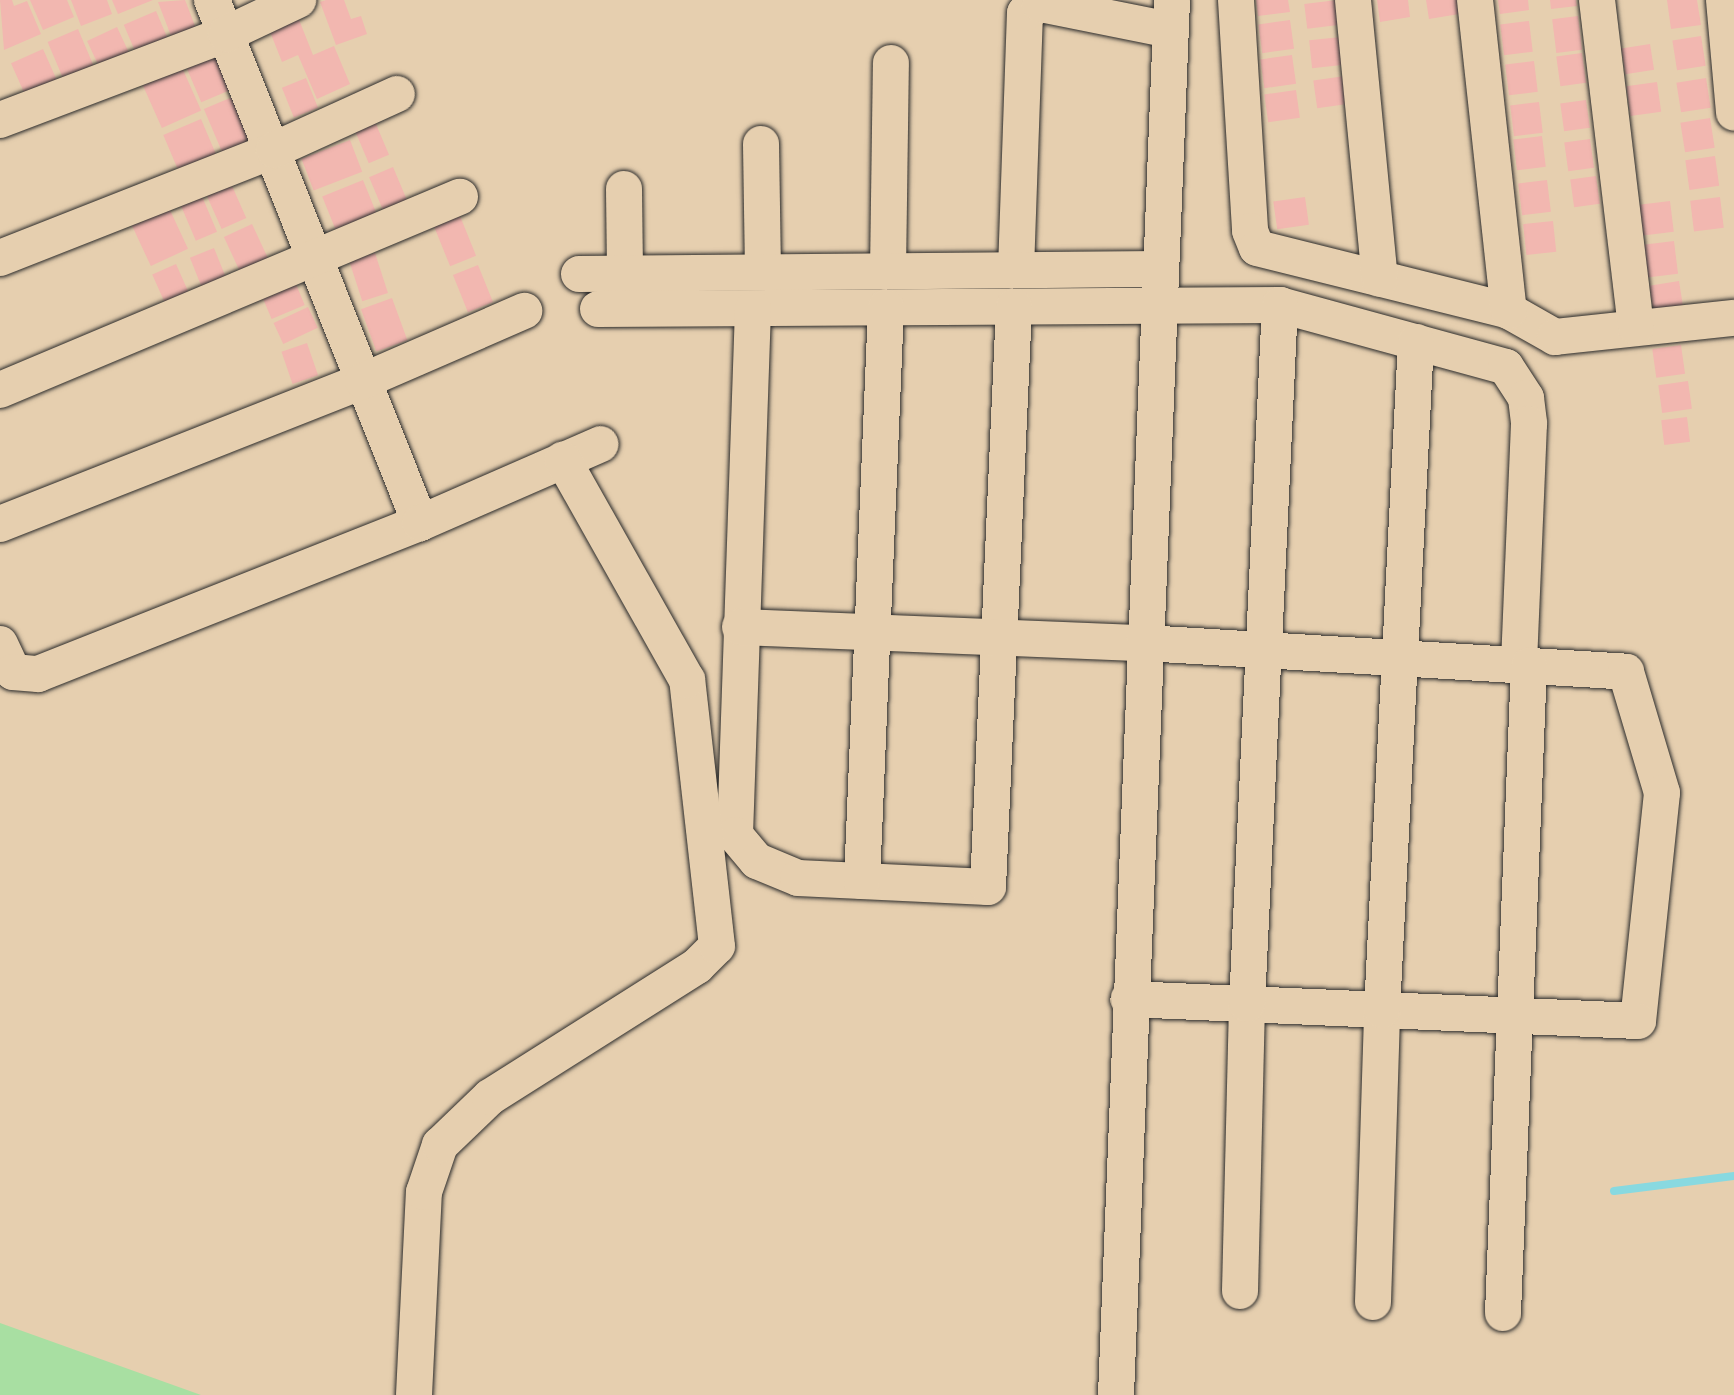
<!DOCTYPE html>
<html>
<head>
<meta charset="utf-8">
<style>
	body { margin:0 }
	#map { position:relative; width:1734px; height:1395px; overflow:hidden; background:#e6cfaf; font-family:Caveat,sans-serif }
	div>[style] { position:absolute }
	[style*='--x'] { left:calc(var(--x)*1px); top:calc(var(--y)*1px); width:calc(var(--w)*1px); rotate:calc(var(--a)*1deg) }
	.green>* { inset:0; background:#a8dfa2 }
	.stream>* { height:8px; margin:-4px; padding:0 4px; transform-origin:4px; border-radius:4px; background:#88d9e0 }
	.building>* { inset:0; background:#f2b7b0; transform-origin:0 0 }
	.roads { filter:drop-shadow(0 0 2px #2b2b2b) drop-shadow(0 0 2px #2b2b2b) }
	.minor>* { height:36px; margin:-18px; padding:0 18px; transform-origin:18px; border-radius:18px; background:#e6cfaf }
	span { translate:-50% -50%; white-space:nowrap; text-align:center; line-height:1.15; -webkit-text-stroke:8px #e6cfaf; paint-order:stroke }
</style>
</head>
<body>
<div id="map">
	<div class="green">
		<i style="clip-path:polygon(0 1323px,201px 1395px,0 1395px)"></i>
	</div>
	<div class="stream">
		<i style="--x:1614;--y:1191;--w:121;--a:-7.1"></i>
	</div>
	<div class="building">
		<i style="clip-path:polygon(0 0,12px 0,14px 6px,27px 1px,41px 34px,4px 50px)"></i>
		<i style="clip-path:polygon(30px 0,67px 0,74px 17px,43px 30px)"></i>
		<i style="clip-path:polygon(71px 0,107px 0,112px 14px,81px 26px)"></i>
		<i style="clip-path:polygon(112px 0,153px 0,118px 14px)"></i>
		<i style="clip-path:polygon(185px 0,197px 31px,173px 41px,158px 2px)"></i>
		<i style="clip-path:polygon(326px 0,344px 0,351px 19px,361px 16px,367px 34px,336px 45px,320px 2px)"></i>
		<i style="clip-path:polygon(1256px 0,1288px 0,1290px 12px,1258px 16px)"></i>
		<i style="left:1337px;top:0;width:25px;height:33px;rotate:83deg"></i>
		<i style="clip-path:polygon(1377px 0,1408px 0,1410px 17px,1380px 22px)"></i>
		<i style="clip-path:polygon(1426px 0,1457px 0,1459px 14px,1429px 19px)"></i>
		<i style="clip-path:polygon(1498px 0,1528px 0,1529px 10px,1500px 14px)"></i>
		<i style="clip-path:polygon(1550px 0,1576px 0,1577px 6px,1551px 9px)"></i>
		<i style="clip-path:polygon(1667px 0,1697px 0,1701px 25px,1671px 29px)"></i>
		<i style="clip-path:polygon(294px 7px,313px 55px,334px 46px,350px 84px,317px 99px,298px 55px,282px 62px,265px 19px)"></i>
		<i style="left:156px;top:11px;width:34px;height:35px;rotate:67deg"></i>
		<i style="left:1578px;top:16px;width:34px;height:26px;rotate:83deg"></i>
		<i style="left:1290px;top:20px;width:29px;height:32px;rotate:82deg"></i>
		<i style="left:1529px;top:21px;width:31px;height:29px;rotate:83deg"></i>
		<i style="left:117px;top:27px;width:35px;height:33px;rotate:65deg"></i>
		<i style="left:78px;top:29px;width:47px;height:33px;rotate:67deg"></i>
		<i style="left:1701px;top:36px;width:30px;height:29px;rotate:81deg"></i>
		<i style="left:1341px;top:37px;width:28px;height:32px;rotate:84deg"></i>
		<i style="left:1650px;top:44px;width:26px;height:29px;rotate:81deg"></i>
		<i style="left:219px;top:47px;width:44px;height:38px;rotate:67deg"></i>
		<i style="left:43px;top:49px;width:43px;height:35px;rotate:66deg"></i>
		<i style="left:1582px;top:53px;width:30px;height:26px;rotate:82deg"></i>
		<i style="left:1292px;top:55px;width:29px;height:32px;rotate:82deg"></i>
		<i style="left:1534px;top:61px;width:31px;height:29px;rotate:83deg"></i>
		<i style="left:180px;top:63px;width:52px;height:43px;rotate:66deg"></i>
		<i style="left:1345px;top:76px;width:28px;height:32px;rotate:82deg"></i>
		<i style="left:306px;top:78px;width:32px;height:26px;rotate:68deg"></i>
		<i style="left:1706px;top:78px;width:30px;height:30px;rotate:81deg"></i>
		<i style="left:1657px;top:82px;width:30px;height:31px;rotate:82deg"></i>
		<i style="left:1296px;top:90px;width:28px;height:32px;rotate:82deg"></i>
		<i style="left:237px;top:95px;width:51px;height:36px;rotate:67deg"></i>
		<i style="left:1586px;top:100px;width:28px;height:26px;rotate:82deg"></i>
		<i style="left:1539px;top:102px;width:31px;height:29px;rotate:83deg"></i>
		<i style="left:373px;top:117px;width:41px;height:22px;rotate:67deg"></i>
		<i style="left:1710px;top:118px;width:30px;height:30px;rotate:81deg"></i>
		<i style="left:201px;top:119px;width:43px;height:41px;rotate:67deg"></i>
		<i style="left:1542px;top:136px;width:31px;height:29px;rotate:83deg"></i>
		<i style="left:1590px;top:139px;width:29px;height:26px;rotate:82deg"></i>
		<i style="left:350px;top:140px;width:34px;height:52px;rotate:69deg"></i>
		<i style="left:1715px;top:156px;width:30px;height:30px;rotate:82deg"></i>
		<i style="left:393px;top:167px;width:41px;height:26px;rotate:67deg"></i>
		<i style="left:1596px;top:176px;width:28px;height:26px;rotate:82deg"></i>
		<i style="left:228px;top:177px;width:45px;height:27px;rotate:66deg"></i>
		<i style="left:363px;top:180px;width:43px;height:44px;rotate:68deg"></i>
		<i style="left:1547px;top:180px;width:32px;height:29px;rotate:83deg"></i>
		<i style="left:201px;top:194px;width:41px;height:23px;rotate:67deg"></i>
		<i style="left:1305px;top:197px;width:28px;height:32px;rotate:82deg"></i>
		<i style="left:1720px;top:197px;width:31px;height:30px;rotate:83deg"></i>
		<i style="left:1670px;top:201px;width:31px;height:31px;rotate:83deg"></i>
		<i style="left:169px;top:208px;width:45px;height:41px;rotate:65deg"></i>
		<i style="left:460px;top:216px;width:43px;height:28px;rotate:68deg"></i>
		<i style="left:1553px;top:221px;width:31px;height:30px;rotate:84deg"></i>
		<i style="left:252px;top:224px;width:45px;height:31px;rotate:65deg"></i>
		<i style="left:1674px;top:241px;width:33px;height:31px;rotate:83deg"></i>
		<i style="left:214px;top:248px;width:35px;height:26px;rotate:68deg"></i>
		<i style="left:375px;top:253px;width:42px;height:27px;rotate:72deg"></i>
		<i style="left:176px;top:264px;width:35px;height:26px;rotate:66deg"></i>
		<i style="left:478px;top:265px;width:40px;height:27px;rotate:68deg"></i>
		<i style="left:1679px;top:281px;width:32px;height:30px;rotate:81deg"></i>
		<i style="left:295px;top:282px;width:25px;height:36px;rotate:67deg"></i>
		<i style="left:392px;top:298px;width:45px;height:33px;rotate:70deg"></i>
		<i style="left:308px;top:307px;width:23px;height:38px;rotate:65deg"></i>
		<i style="left:307px;top:343px;width:34px;height:27px;rotate:71deg"></i>
		<i style="left:1681px;top:345px;width:29px;height:29px;rotate:82deg"></i>
		<i style="left:1688px;top:381px;width:28px;height:30px;rotate:82deg"></i>
		<i style="left:1687px;top:417px;width:25px;height:26px;rotate:83deg"></i>
	</div>
	<div class="roads">
		<div class="minor">
			<i style="--x:212;--y:0;--w:563;--a:68.31"></i>
			<i style="--x:1236;--y:0;--w:231;--a:86.5"></i>
			<i style="--x:1250;--y:231;--w:18;--a:68"></i>
			<i style="--x:1257;--y:248;--w:260;--a:14"></i>
			<i style="--x:1509;--y:311;--w:53;--a:29.5"></i>
			<i style="--x:1555;--y:337;--w:180;--a:-6.1"></i>
			<i style="--x:1353;--y:0;--w:280;--a:84.5"></i>
			<i style="--x:1475;--y:0;--w:313;--a:83.8"></i>
			<i style="--x:1597;--y:0;--w:329;--a:83.2"></i>
			<i style="--x:1724;--y:0;--w:113;--a:84.9"></i>
			<i style="--x:0;--y:120;--w:242;--a:-20.8"></i>
			<i style="--x:226;--y:34;--w:80;--a:-25.3"></i>
			<i style="--x:761;--y:144;--w:128;--a:89.1"></i>
			<i style="--x:624;--y:189;--w:84;--a:89.3"></i>
			<i style="--x:0;--y:258;--w:295;--a:-21.5"></i>
			<i style="--x:274;--y:150;--w:135;--a:-24.5"></i>
			<i style="--x:1016;--y:270;--w:257;--a:-88"></i>
			<i style="--x:1025;--y:13;--w:17;--a:-31"></i>
			<i style="--x:1040;--y:4;--w:133;--a:11.3"></i>
			<i style="--x:888;--y:271;--w:208;--a:-89.2"></i>
			<i style="--x:579;--y:274;--w:581;--a:-0.49"></i>
			<i style="--x:598;--y:309;--w:682;--a:-0.34"></i>
			<i style="--x:1280;--y:305;--w:234;--a:15.3"></i>
			<i style="--x:1506;--y:367;--w:37;--a:57"></i>
			<i style="--x:1526;--y:398;--w:26;--a:83"></i>
			<i style="--x:1529;--y:424;--w:242;--a:92.4"></i>
			<i style="--x:753;--y:309;--w:526;--a:91.96"></i>
			<i style="--x:735;--y:835;--w:34;--a:50"></i>
			<i style="--x:757;--y:861;--w:44;--a:22.5"></i>
			<i style="--x:798;--y:878;--w:190;--a:2.7"></i>
			<i style="--x:988;--y:887;--w:581;--a:-87.43"></i>
			<i style="--x:0;--y:390;--w:499;--a:-22.8"></i>
			<i style="--x:0;--y:524;--w:390;--a:-21.5"></i>
			<i style="--x:363;--y:381;--w:176;--a:-23.5"></i>
			<i style="--x:740;--y:627;--w:404;--a:2.3"></i>
			<i style="--x:1144;--y:643;--w:483;--a:3.4"></i>
			<i style="--x:1626;--y:672;--w:126;--a:73.4"></i>
			<i style="--x:1662;--y:793;--w:229;--a:96"></i>
			<i style="--x:1638;--y:1021;--w:510;--a:-177.53"></i>
			<i style="--x:0;--y:644;--w:31;--a:65"></i>
			<i style="--x:13;--y:672;--w:25;--a:5"></i>
			<i style="--x:38;--y:674;--w:411;--a:-21.6"></i>
			<i style="--x:420;--y:523;--w:197;--a:-23.6"></i>
			<i style="--x:862;--y:881;--w:574;--a:-87.6"></i>
			<i style="--x:1240;--y:1291;--w:287;--a:-88.6"></i>
			<i style="--x:1247;--y:1004;--w:700;--a:-87.3"></i>
			<i style="--x:1373;--y:1302;--w:292;--a:-88.2"></i>
			<i style="--x:1382;--y:1010;--w:669;--a:-87.09"></i>
			<i style="--x:1503;--y:1313;--w:648;--a:-87.7"></i>
			<i style="--x:414;--y:1395;--w:203;--a:-87.2"></i>
			<i style="--x:424;--y:1192;--w:50;--a:-71.2"></i>
			<i style="--x:440;--y:1145;--w:69;--a:-43.8"></i>
			<i style="--x:490;--y:1097;--w:245;--a:-32.3"></i>
			<i style="--x:697;--y:966;--w:28;--a:-45"></i>
			<i style="--x:717;--y:946;--w:268;--a:-96.4"></i>
			<i style="--x:687;--y:680;--w:253;--a:-119.4"></i>
			<i style="--x:1116;--y:1395;--w:1396;--a:-87.7"></i>
		</div>
	</div>
</div>
</body>
</html>
